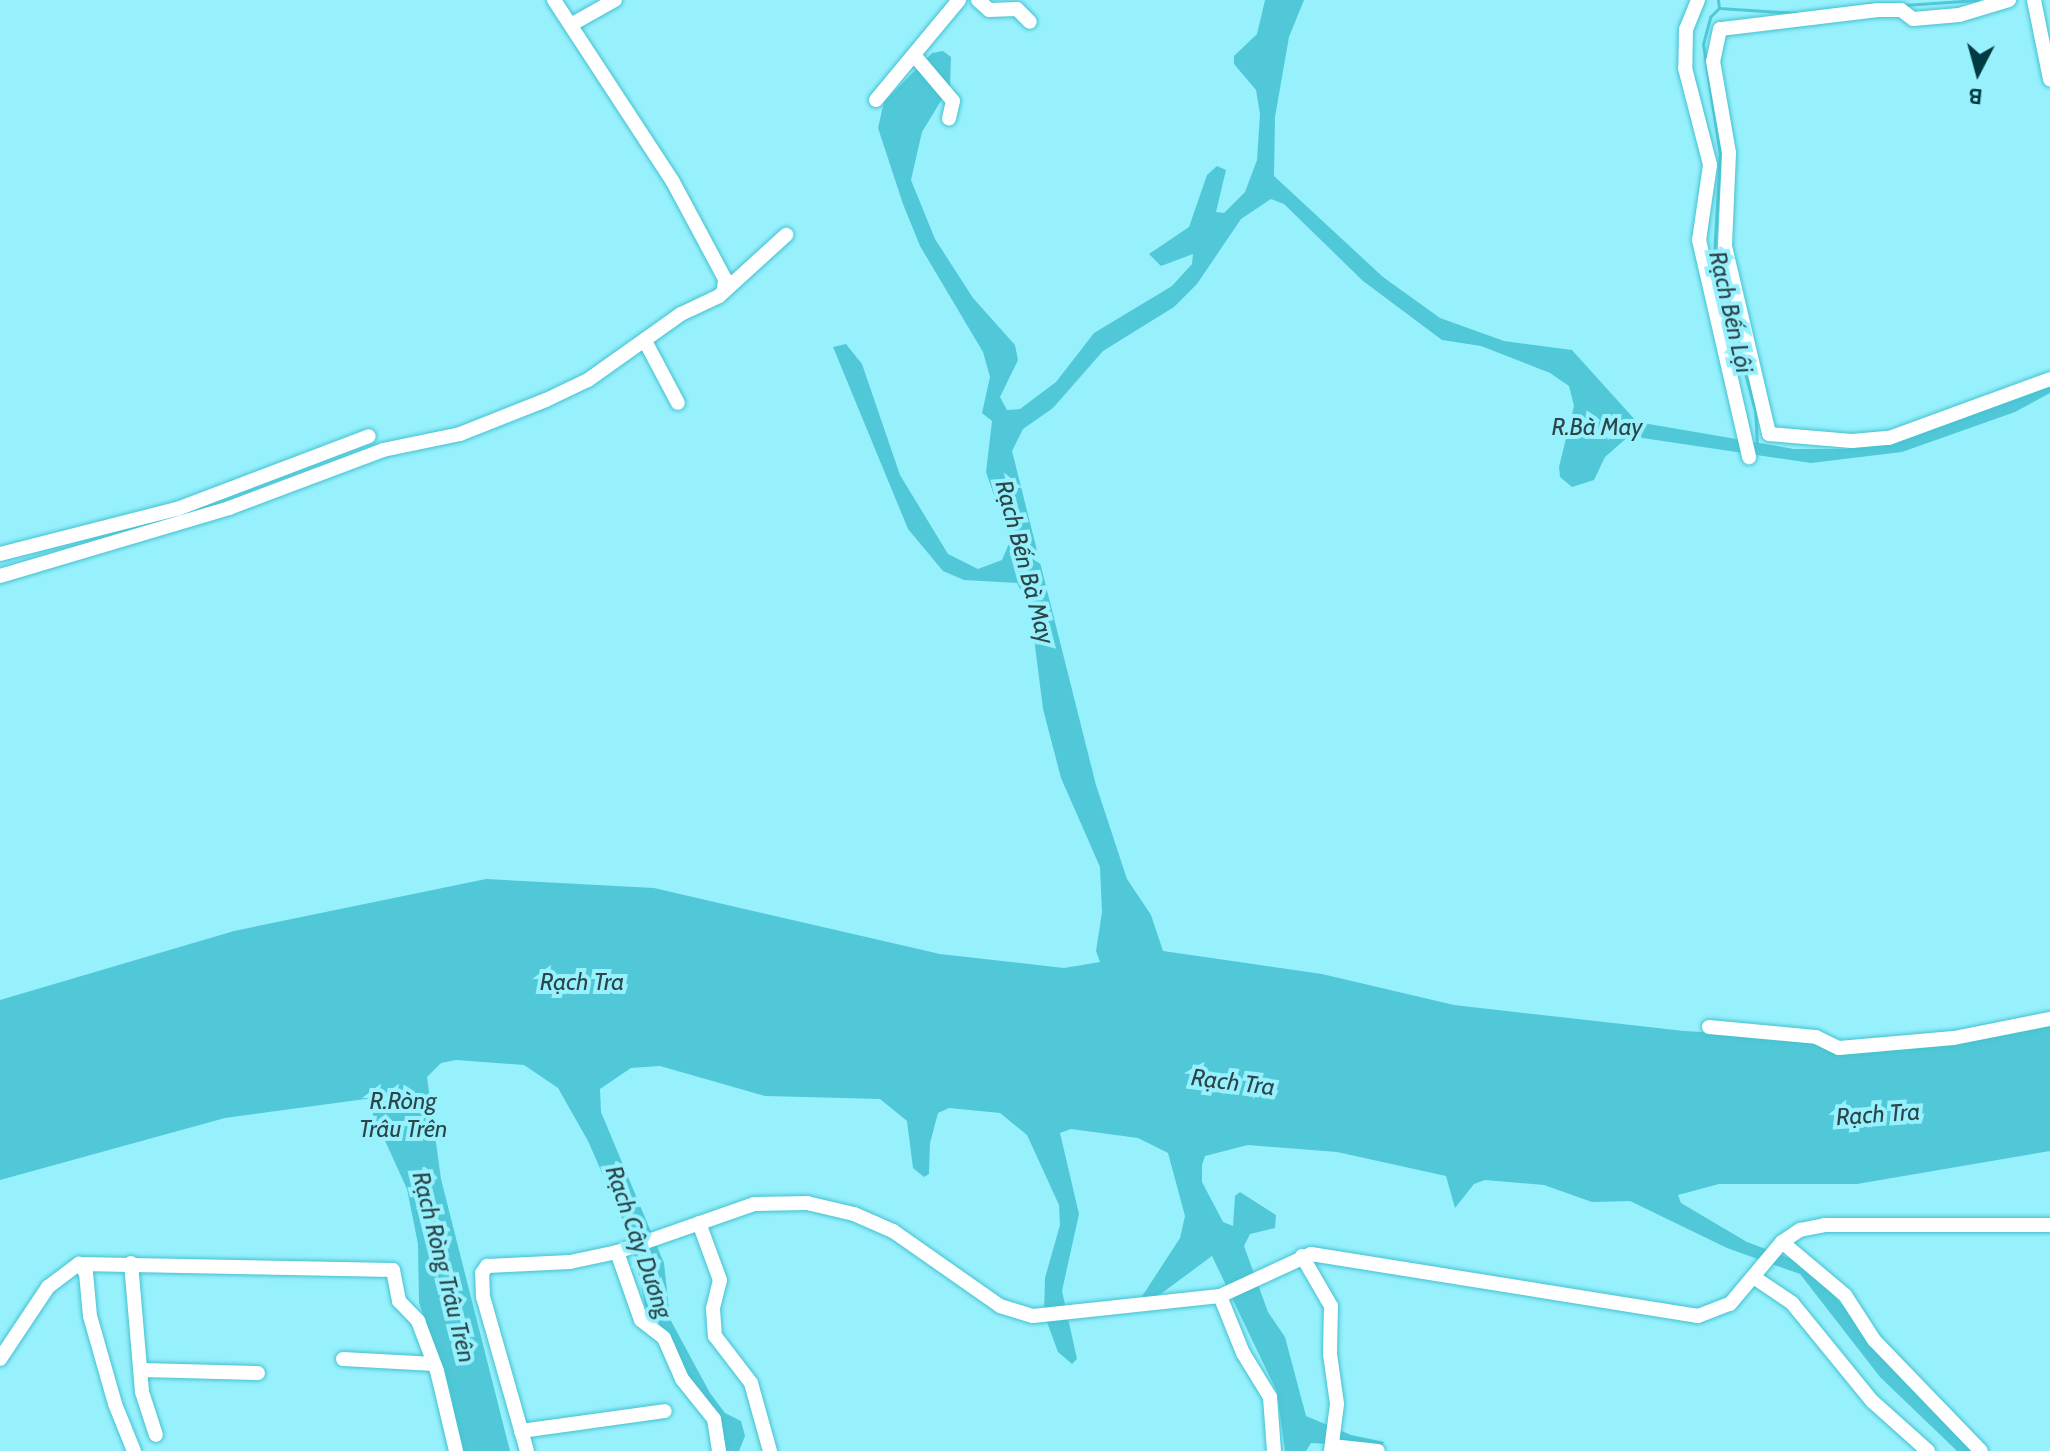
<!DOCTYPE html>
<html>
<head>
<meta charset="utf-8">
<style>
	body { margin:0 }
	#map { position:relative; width:2050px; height:1451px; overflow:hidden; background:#97f1fd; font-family:Cabin,sans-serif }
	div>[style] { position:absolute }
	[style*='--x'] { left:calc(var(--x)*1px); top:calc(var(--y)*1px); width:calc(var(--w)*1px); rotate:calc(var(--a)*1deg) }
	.water>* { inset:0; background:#51c8d7 }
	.stream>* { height:3px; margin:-1.5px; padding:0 1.5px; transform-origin:1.5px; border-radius:1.5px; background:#51c8d7 }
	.roads { filter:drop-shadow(0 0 2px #44c1d0) drop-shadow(0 0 2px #44c1d0) }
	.minor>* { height:14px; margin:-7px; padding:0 7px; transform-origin:7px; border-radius:7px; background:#fff }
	span { translate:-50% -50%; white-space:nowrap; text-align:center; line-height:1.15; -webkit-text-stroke:8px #97f1fd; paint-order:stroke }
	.water-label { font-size:24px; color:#2b4549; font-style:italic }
	.north { position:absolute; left:1938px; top:32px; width:80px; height:80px; -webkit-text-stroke:6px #97f1fd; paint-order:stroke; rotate:186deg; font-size:22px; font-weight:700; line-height:32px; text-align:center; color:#013b41 }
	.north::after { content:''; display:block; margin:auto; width:28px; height:36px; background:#013b41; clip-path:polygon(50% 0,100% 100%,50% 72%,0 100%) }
</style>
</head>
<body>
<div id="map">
	<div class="water">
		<i style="clip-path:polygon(1265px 0,1304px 0,1289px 37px,1275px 117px,1274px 176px,1383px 277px,1440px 318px,1504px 341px,1572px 350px,1637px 422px,1794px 449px,1847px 449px,2050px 381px,2050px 393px,2015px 412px,1902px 452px,1811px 463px,1629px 436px,1605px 457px,1594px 480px,1572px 487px,1560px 477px,1559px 467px,1574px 406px,1569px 386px,1550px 373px,1481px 346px,1442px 340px,1363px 281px,1284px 204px,1271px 199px,1241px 219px,1197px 284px,1174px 307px,1103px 351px,1053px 408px,1023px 429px,1012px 451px,1096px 785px,1127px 879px,1151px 915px,1163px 951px,1322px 974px,1454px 1005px,1684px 1031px,1812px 1038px,1845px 1049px,2050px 1022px,2050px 1151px,1857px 1184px,1719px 1184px,1678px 1195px,1681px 1203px,1747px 1242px,1805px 1264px,1974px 1451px,1957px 1451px,1880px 1377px,1800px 1274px,1727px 1248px,1630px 1201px,1592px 1202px,1544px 1185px,1485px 1180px,1474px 1184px,1455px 1208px,1446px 1176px,1337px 1152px,1248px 1145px,1205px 1156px,1202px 1165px,1202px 1182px,1223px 1222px,1233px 1226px,1235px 1196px,1240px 1192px,1276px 1215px,1275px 1228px,1250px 1234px,1244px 1246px,1268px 1312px,1285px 1337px,1306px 1416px,1351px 1435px,1384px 1442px,1381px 1447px,1311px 1443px,1306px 1451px,1285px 1451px,1277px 1392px,1212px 1256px,1158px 1296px,1141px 1298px,1180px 1238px,1185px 1216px,1168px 1153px,1138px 1138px,1071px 1129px,1060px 1133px,1079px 1214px,1062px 1291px,1077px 1359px,1072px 1364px,1058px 1352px,1044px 1314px,1045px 1278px,1060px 1225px,1059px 1205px,1027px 1135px,1000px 1113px,949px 1108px,938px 1113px,930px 1143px,929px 1174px,924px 1177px,913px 1168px,907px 1121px,880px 1099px,765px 1096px,660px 1066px,631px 1068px,600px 1089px,601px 1112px,664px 1263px,670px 1319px,710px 1393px,725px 1413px,741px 1421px,745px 1436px,739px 1451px,724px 1451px,718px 1418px,648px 1320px,632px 1241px,588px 1141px,558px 1088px,524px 1065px,456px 1060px,441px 1063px,427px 1077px,441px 1179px,510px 1451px,462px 1451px,450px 1391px,419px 1303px,418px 1244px,407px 1189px,371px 1110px,373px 1098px,225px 1118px,0 1180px,0 1000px,234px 931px,486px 879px,654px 888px,940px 954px,1064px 968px,1100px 962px,1096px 951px,1102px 912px,1100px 867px,1061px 778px,1043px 709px,1030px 607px,1017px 583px,964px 580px,943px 571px,908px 529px,833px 347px,846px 344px,862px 364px,900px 475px,948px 554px,978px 569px,1002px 560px,1010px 541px,986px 472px,992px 421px,982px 413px,990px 377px,983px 352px,920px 246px,903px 204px,878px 128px,884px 102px,932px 53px,943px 51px,951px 57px,950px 86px,922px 132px,911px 180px,935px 239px,973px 298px,1015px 345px,1018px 360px,1000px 397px,1007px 410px,1020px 409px,1056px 382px,1094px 333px,1172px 286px,1192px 264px,1193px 254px,1161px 266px,1149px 254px,1189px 227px,1207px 175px,1217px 166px,1226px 170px,1216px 212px,1224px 213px,1245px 192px,1257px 160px,1260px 114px,1256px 90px,1234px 64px,1234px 56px,1257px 34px)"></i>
	</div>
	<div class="stream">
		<i style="--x:1718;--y:0;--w:8;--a:83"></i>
		<i style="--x:1868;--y:4;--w:24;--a:-2"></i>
		<i style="--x:1904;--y:5;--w:74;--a:-3.9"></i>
		<i style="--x:1757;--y:445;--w:35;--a:-93"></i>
		<i style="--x:1755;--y:410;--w:158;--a:-105"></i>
		<i style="--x:1714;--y:257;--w:103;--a:-86.7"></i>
		<i style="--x:1720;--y:154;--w:111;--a:-98.8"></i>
		<i style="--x:1703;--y:44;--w:28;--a:-75"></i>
		<i style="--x:1710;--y:17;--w:13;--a:-45"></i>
		<i style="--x:1719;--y:8;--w:78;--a:3.7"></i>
	</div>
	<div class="roads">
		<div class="minor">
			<i style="--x:554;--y:0;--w:217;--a:56.8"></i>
			<i style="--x:673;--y:182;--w:110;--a:61.8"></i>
			<i style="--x:725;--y:279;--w:10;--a:96"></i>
			<i style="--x:978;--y:0;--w:15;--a:42"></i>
			<i style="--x:989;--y:10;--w:28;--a:-2"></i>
			<i style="--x:1017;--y:9;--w:18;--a:45"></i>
			<i style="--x:1698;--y:0;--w:31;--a:112"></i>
			<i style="--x:1686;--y:29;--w:39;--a:91"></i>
			<i style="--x:1685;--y:68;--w:100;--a:75.5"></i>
			<i style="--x:1710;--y:165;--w:76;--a:98.3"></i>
			<i style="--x:1699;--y:240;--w:223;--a:77"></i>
			<i style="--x:2009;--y:0;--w:52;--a:163.3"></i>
			<i style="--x:1959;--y:15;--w:46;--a:175"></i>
			<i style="--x:1913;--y:19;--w:15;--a:-143"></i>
			<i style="--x:1901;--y:10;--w:23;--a:180"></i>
			<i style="--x:1878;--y:10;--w:159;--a:173.1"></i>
			<i style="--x:1720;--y:29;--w:33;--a:102"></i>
			<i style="--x:1713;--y:61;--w:93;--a:80.1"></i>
			<i style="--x:1729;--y:153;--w:93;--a:92.5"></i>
			<i style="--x:1725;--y:246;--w:193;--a:76.8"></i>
			<i style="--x:1769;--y:434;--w:83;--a:4.8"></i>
			<i style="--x:1852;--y:441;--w:37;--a:-5"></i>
			<i style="--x:1889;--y:438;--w:171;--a:-20.1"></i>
			<i style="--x:2034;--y:0;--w:81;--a:78.6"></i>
			<i style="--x:574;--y:23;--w:47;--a:-29.3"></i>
			<i style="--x:914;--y:55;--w:60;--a:49.7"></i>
			<i style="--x:953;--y:101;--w:18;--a:103"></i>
			<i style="--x:876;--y:100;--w:130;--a:-50.3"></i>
			<i style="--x:645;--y:341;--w:70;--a:62"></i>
			<i style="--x:0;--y:554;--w:183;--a:-14.3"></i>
			<i style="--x:177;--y:509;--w:205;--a:-20.8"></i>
			<i style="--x:0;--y:576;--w:239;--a:-16.5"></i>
			<i style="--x:229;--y:508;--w:165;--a:-20.6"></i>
			<i style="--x:383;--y:450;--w:79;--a:-11.7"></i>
			<i style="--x:460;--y:434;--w:92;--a:-21.6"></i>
			<i style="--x:546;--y:400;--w:47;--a:-25.5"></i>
			<i style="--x:588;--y:380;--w:114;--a:-35.4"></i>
			<i style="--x:681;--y:314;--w:42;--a:-25.3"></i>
			<i style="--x:719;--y:296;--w:91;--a:-42.3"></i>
			<i style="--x:1709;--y:1027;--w:107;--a:5.3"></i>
			<i style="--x:1816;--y:1037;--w:25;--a:26"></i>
			<i style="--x:1839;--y:1048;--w:115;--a:-5"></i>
			<i style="--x:1954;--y:1038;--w:98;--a:-11.2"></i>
			<i style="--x:699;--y:1223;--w:61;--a:69.8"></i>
			<i style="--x:720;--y:1280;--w:30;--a:104"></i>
			<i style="--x:713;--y:1309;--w:27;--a:86"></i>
			<i style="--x:715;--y:1336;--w:59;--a:52.5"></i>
			<i style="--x:751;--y:1383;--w:71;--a:74.4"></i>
			<i style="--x:1782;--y:1242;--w:82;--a:40.1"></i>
			<i style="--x:1845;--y:1295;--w:54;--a:57.2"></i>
			<i style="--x:1874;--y:1340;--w:154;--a:46.1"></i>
			<i style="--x:617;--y:1252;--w:72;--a:70.6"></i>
			<i style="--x:641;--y:1320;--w:29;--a:38"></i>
			<i style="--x:664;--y:1338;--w:45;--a:66.3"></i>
			<i style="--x:682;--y:1379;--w:51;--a:51.3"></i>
			<i style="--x:714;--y:1419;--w:32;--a:81"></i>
			<i style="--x:1302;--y:1256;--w:58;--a:59.9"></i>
			<i style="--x:1331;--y:1306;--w:48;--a:91.2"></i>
			<i style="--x:1330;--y:1354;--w:50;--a:82"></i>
			<i style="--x:1337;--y:1404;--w:47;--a:97.3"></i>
			<i style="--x:131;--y:1263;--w:129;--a:85.1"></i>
			<i style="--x:142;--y:1392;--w:45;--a:72"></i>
			<i style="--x:79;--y:1264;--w:11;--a:52"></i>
			<i style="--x:86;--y:1273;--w:43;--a:84.7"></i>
			<i style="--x:90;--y:1316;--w:91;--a:74.1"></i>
			<i style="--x:115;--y:1404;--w:51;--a:68"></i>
			<i style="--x:1755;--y:1278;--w:45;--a:34"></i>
			<i style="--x:1792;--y:1303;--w:127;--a:50.8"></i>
			<i style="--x:1872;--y:1401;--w:75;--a:41.8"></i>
			<i style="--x:1220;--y:1296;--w:61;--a:68"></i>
			<i style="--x:1243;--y:1353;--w:52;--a:58.5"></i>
			<i style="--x:1270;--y:1397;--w:54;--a:85.8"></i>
			<i style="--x:0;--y:1359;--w:87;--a:-56.3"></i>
			<i style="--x:48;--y:1287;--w:39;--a:-37"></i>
			<i style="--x:79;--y:1264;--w:314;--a:1.1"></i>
			<i style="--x:393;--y:1270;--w:32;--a:79"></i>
			<i style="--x:399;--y:1301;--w:28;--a:46"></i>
			<i style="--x:418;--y:1321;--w:53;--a:69.2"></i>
			<i style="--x:437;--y:1371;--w:82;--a:76.6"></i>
			<i style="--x:343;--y:1359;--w:91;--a:3.1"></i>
			<i style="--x:141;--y:1370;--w:117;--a:1.5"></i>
			<i style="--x:521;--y:1431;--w:145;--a:-7.9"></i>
			<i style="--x:1332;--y:1446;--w:46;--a:6.2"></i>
			<i style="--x:527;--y:1451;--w:160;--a:-105.9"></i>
			<i style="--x:483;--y:1297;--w:24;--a:-92"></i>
			<i style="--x:482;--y:1273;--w:9;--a:-54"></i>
			<i style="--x:487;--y:1266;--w:83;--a:-2.8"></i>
			<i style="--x:570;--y:1262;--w:48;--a:-12"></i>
			<i style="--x:617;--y:1252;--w:145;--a:-19.3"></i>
			<i style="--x:754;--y:1204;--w:53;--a:-1.1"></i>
			<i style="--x:807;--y:1203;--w:48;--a:13.2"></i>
			<i style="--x:854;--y:1214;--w:43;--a:23.6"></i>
			<i style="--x:893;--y:1231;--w:131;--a:35"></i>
			<i style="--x:1000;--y:1306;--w:34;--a:17"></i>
			<i style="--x:1033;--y:1316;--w:188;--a:-6.1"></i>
			<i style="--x:1220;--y:1296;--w:100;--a:-24.8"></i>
			<i style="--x:1311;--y:1254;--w:392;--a:9.1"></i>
			<i style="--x:1698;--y:1316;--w:34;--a:-21"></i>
			<i style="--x:1730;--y:1304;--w:81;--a:-50"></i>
			<i style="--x:1782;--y:1242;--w:22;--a:-34"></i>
			<i style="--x:1800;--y:1230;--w:25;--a:-11"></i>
			<i style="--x:1825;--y:1225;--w:225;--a:0"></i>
		</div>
	</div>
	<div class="water-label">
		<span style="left:1731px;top:312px;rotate:77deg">Rạch Bến Lội</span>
		<span style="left:1597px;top:427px">R.Bà May</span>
		<span style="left:1025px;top:562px;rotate:75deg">Rạch Bến Bà May</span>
		<span style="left:582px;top:982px">Rạch Tra</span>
		<span style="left:1233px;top:1082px;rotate:7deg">Rạch Tra</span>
		<span style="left:403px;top:1115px">R.Ròng<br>Trâu Trên</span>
		<span style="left:1878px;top:1114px;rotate:-4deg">Rạch Tra</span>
		<span style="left:639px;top:1242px;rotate:71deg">Rạch Cây Dương</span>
		<span style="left:444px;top:1267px;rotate:76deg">Rạch Ròng Trâu Trên</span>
	</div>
	<div class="north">B</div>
</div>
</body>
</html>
